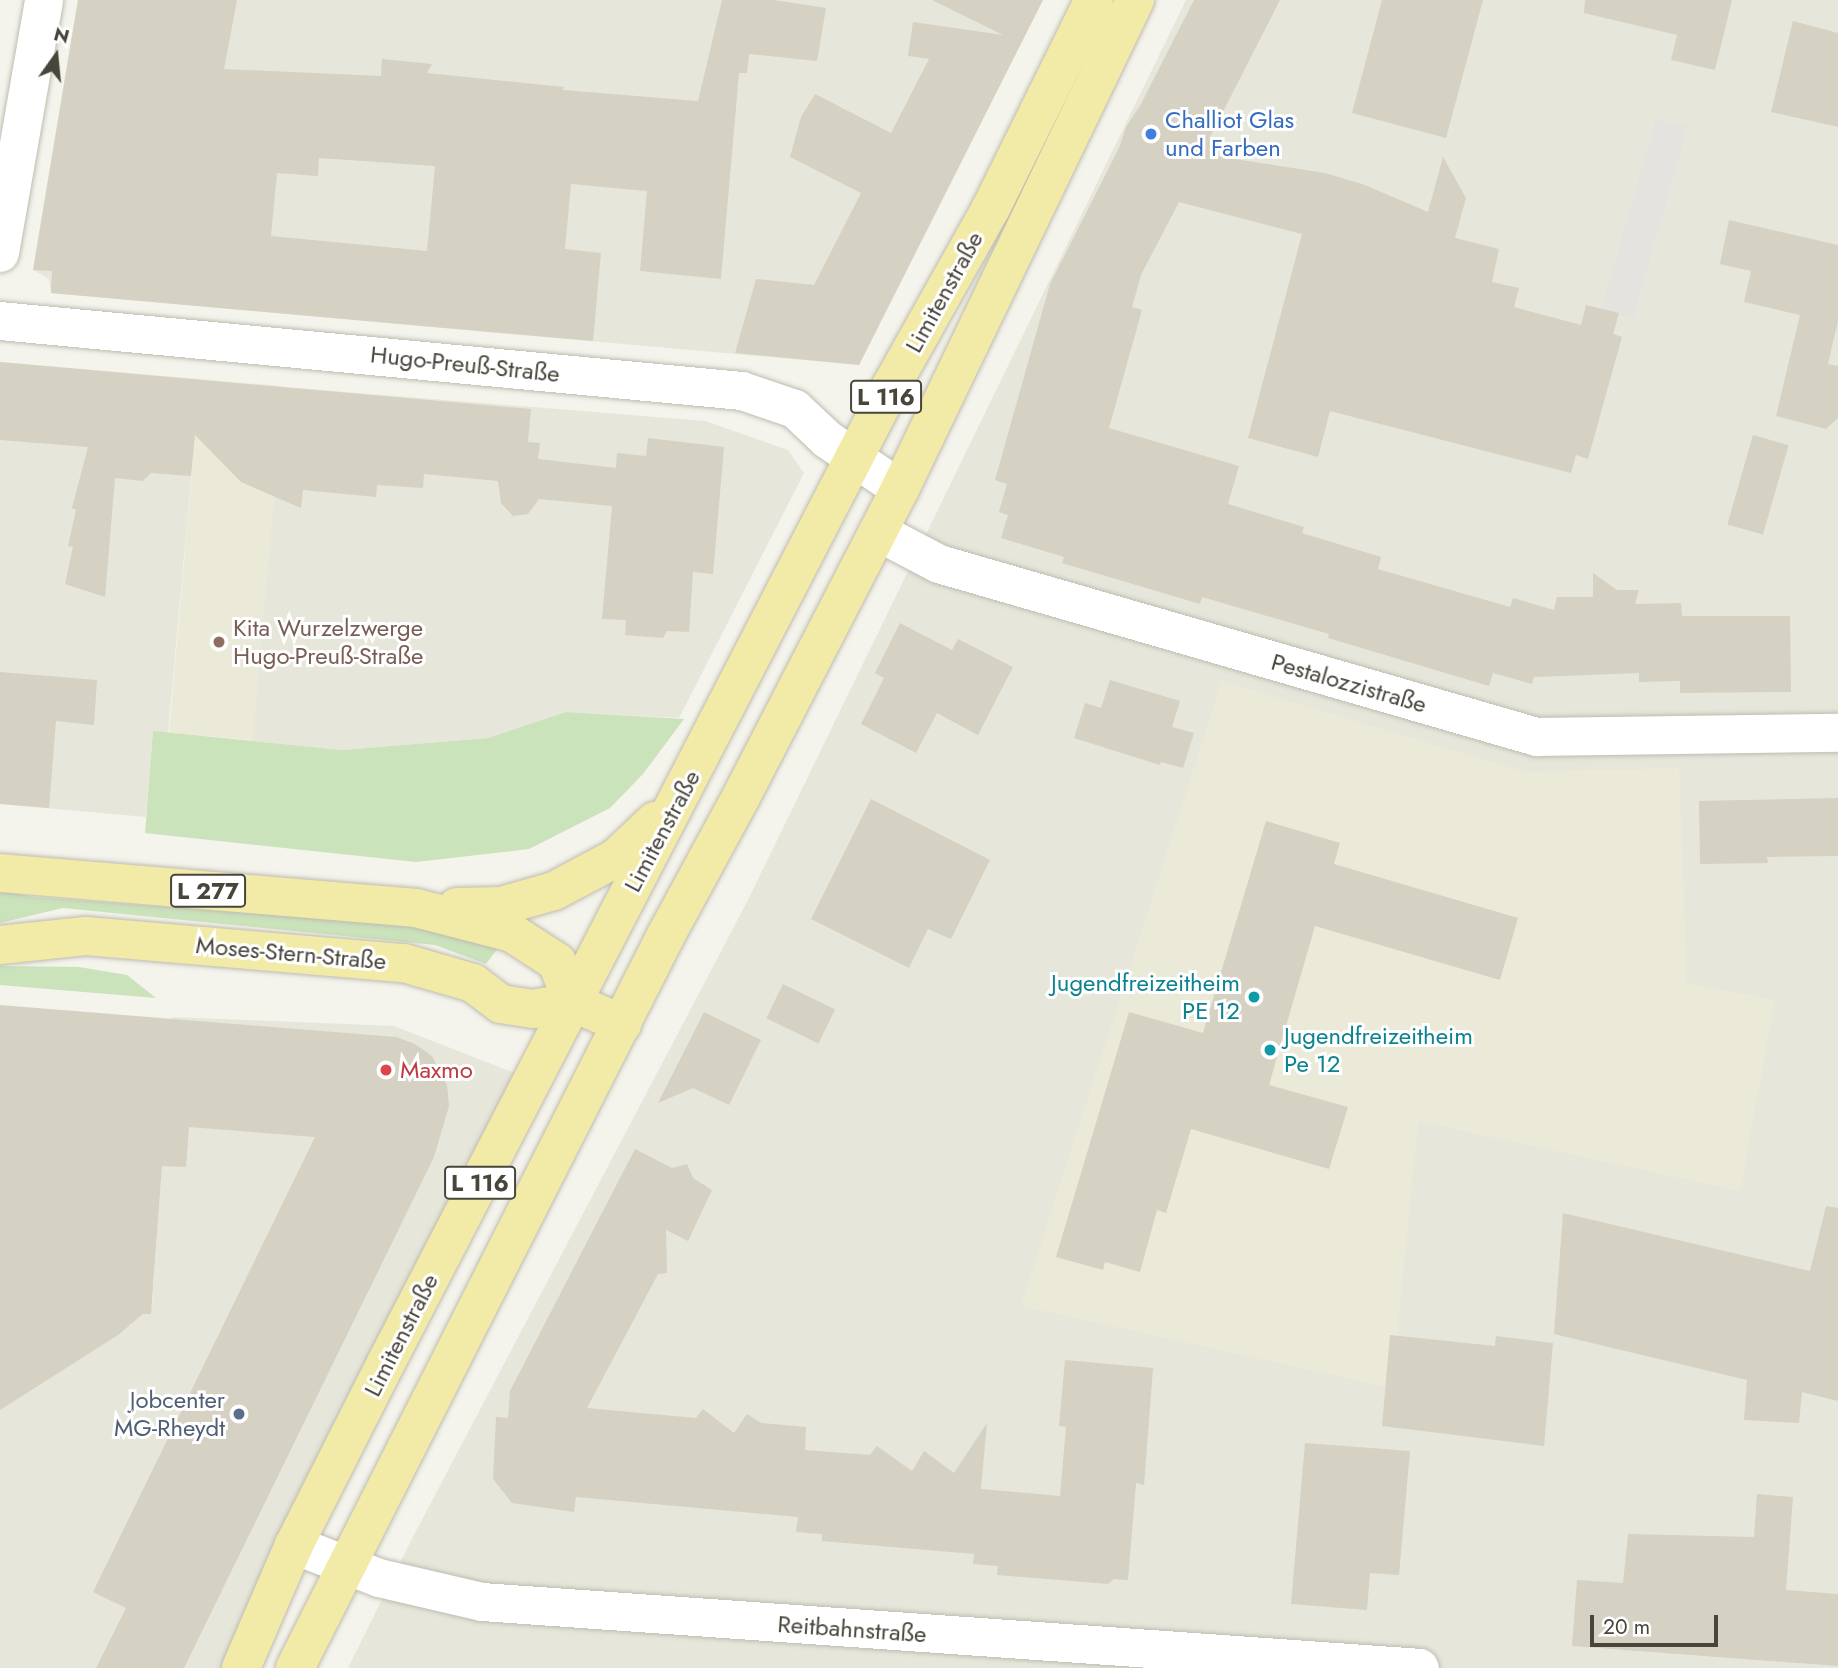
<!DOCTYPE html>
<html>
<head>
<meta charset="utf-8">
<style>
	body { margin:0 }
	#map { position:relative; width:1838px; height:1668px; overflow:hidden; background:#f4f3ec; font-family:Jost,sans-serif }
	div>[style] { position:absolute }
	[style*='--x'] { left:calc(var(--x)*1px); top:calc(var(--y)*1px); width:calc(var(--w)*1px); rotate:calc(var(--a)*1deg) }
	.residential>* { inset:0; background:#e7e6db }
	.education>* { inset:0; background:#ebe9d8; transform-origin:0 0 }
	.green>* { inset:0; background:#cae3bb }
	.parking>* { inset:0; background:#e4e3e0; transform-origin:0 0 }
	.building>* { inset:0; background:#d5d1c3; transform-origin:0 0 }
	.roads { filter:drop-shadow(0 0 2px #bfbcb0) drop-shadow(0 0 2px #bfbcb0) }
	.minor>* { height:38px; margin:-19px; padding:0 19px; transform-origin:19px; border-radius:19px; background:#fff }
	.primary>* { height:38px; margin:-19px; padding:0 19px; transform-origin:19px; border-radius:19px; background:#f2eaa7 }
	.dots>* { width:19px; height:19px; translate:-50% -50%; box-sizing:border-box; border:4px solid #fff; border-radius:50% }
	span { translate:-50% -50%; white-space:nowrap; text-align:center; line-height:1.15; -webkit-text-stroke:6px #fff; paint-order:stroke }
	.shield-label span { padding:2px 5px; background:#fff; border:2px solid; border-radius:5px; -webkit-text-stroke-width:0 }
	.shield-label { font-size:23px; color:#48453b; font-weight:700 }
	.shop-label { font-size:24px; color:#366cbe }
	.left { translate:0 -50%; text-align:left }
	.street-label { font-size:24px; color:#48453b }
	.education-label { font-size:24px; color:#785e54 }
	.culture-label { font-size:24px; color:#0d838f }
	.right { translate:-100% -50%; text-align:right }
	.health-label { font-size:24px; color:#be3a42 }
	.service-label { font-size:24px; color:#4e5e75 }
	.north { position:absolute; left:21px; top:21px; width:70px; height:70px; -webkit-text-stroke:5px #fff; paint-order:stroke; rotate:15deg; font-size:19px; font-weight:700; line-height:28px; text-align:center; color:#48453b }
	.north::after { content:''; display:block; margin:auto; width:24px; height:32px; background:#48453b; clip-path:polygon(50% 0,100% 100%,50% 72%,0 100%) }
	.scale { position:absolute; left:1590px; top:1615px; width:128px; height:32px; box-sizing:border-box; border:4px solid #48453b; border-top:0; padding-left:9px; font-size:21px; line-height:24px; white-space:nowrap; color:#48453b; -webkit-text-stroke:5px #fff; paint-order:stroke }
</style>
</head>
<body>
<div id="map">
	<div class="residential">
		<i style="clip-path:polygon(78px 0,1043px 0,859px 365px,51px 293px,49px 279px,33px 270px)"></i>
		<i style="clip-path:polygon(1186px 0,1838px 0,1838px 1668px,348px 1668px,414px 1535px,747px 902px)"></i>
		<i style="clip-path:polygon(0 362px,200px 379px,168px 733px,153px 731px,146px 817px,0 804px)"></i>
		<i style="clip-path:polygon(284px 387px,705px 421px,788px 450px,804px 473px,679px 718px,566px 712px,488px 738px,342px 750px,251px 741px)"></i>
		<i style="clip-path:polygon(172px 1017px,394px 1026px,522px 1076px,226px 1668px,0 1668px,0 1316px,129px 1326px,152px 1306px)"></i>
	</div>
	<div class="education">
		<i style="left:200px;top:379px;width:84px;height:355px;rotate:5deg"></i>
		<i style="clip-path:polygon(1222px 681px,1525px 772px,1679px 768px,1687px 983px,1775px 1000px,1740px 1191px,1418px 1121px,1392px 1388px,1021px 1306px)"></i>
	</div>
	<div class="green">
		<i style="clip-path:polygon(566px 712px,684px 719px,643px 774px,610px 808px,529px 849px,416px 862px,145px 833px,153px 731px,342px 750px,488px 738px)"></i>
		<i style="clip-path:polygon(0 890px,33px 897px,436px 927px,501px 944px,486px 964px,435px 945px,63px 908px,0 923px)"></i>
		<i style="clip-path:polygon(0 966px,79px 967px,127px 975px,156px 998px,0 985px)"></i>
	</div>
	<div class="parking">
		<i style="left:1656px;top:118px;width:33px;height:199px;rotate:16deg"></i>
	</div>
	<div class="building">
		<i style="clip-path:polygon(evenodd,78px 0,237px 0,224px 69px,381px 76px,382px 59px,432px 64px,427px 73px,564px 87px,563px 90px,698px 101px,722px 0,774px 0,826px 8px,817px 61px,749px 54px,747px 73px,739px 73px,721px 279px,640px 271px,647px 191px,571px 184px,565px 249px,601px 253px,593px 341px,51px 293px,52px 271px,33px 270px,78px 0,319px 158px,435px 166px,427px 251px,271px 236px,277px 173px,318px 176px,319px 158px)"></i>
		<i style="clip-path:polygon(932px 0,1043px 0,859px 365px,735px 353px,756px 279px,814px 285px,861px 193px,790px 157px,801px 117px,815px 94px,891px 133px,929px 59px,908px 56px,913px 22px,1003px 35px)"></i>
		<i style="clip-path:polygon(1194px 0,1280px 0,1210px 137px,1222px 143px,1215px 156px,1325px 173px,1365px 185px,1428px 212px,1443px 157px,1466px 198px,1455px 238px,1499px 249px,1492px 282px,1519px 288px,1514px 307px,1581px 325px,1586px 305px,1619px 313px,1613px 334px,1622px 337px,1588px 459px,1576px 455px,1571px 473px,1330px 411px,1318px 457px,1248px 438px,1302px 234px,1179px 202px,1141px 275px,1132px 307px,1142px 310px,1109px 428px,1239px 466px,1228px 504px,1304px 527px,1302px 533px,1381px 557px,1378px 569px,1510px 607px,1513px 598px,1554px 610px,1557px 597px,1593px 597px,1593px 573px,1617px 590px,1639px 590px,1635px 604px,1681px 603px,1682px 616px,1790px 616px,1791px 692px,1680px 693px,1680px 681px,1639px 682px,1639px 673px,1534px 677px,1532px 684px,1493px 673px,1489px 686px,1328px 638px,1329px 634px,1202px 597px,1200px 604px,1062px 563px,1064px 557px,1001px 538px,1008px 515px,999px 512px,1007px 484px,995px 480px,1050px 284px,1119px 148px,1126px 127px,1141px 104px)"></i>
		<i style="clip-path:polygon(1382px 0,1483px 0,1446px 138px,1352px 113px)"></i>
		<i style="clip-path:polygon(1585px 0,1732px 0,1715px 70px,1671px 60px,1677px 35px,1584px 13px)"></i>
		<i style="clip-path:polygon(1793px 21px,1838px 33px,1838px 127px,1771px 112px)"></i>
		<i style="clip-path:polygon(1729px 220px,1838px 245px,1838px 321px,1828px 364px,1838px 366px,1838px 418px,1826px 429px,1776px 416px,1800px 315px,1744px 302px,1751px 271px,1720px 264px)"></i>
		<i style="clip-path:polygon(0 362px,531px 409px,528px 442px,540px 443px,538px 459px,616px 468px,617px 453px,646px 456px,648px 438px,724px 447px,713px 574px,693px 572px,689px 632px,667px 631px,663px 638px,625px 635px,626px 620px,602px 619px,612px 506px,539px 499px,528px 514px,513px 516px,501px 503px,498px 481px,424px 474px,423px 488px,377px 485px,376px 497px,303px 490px,301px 508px,241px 482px,195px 435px,191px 476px,151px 473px,143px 481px,115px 478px,105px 597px,65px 584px,73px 547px,68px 546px,76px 510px,72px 508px,88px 447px,0 440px)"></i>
		<i style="left:1753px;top:435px;width:37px;height:93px;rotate:16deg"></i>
		<i style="clip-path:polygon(900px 623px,952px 650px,958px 639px,1013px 667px,978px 735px,937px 713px,916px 753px,861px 724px,884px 678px,875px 673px)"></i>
		<i style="clip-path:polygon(0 672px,97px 680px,94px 725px,56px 721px,49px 808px,0 804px)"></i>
		<i style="clip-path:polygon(1110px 680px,1180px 701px,1172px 727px,1194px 733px,1183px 768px,1161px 762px,1160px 765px,1074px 738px,1085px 703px,1101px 708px)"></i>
		<i style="clip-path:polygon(1838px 798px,1838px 856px,1767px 857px,1768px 863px,1700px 864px,1699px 801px)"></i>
		<i style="clip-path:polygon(871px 799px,990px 860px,951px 939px,928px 929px,909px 968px,811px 919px)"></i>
		<i style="clip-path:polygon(1266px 821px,1340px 843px,1334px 864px,1518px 918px,1500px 980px,1315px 926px,1269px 1085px,1348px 1107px,1329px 1169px,1191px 1129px,1166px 1213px,1157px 1210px,1140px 1272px,1105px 1262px,1103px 1270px,1056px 1257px,1129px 1012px,1203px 1033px)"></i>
		<i style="left:783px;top:984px;width:58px;height:38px;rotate:26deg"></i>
		<i style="clip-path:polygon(0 1005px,396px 1037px,415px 1044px,432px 1056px,447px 1085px,449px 1106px,434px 1157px,184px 1668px,96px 1668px,126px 1608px,93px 1592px,315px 1137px,189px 1127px,186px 1167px,162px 1166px,151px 1314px,143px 1314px,118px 1335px,0 1410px)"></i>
		<i style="clip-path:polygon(704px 1012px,761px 1040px,729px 1105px,693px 1088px,658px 1103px)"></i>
		<i style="clip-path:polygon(635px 1149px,672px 1168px,687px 1164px,693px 1178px,712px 1190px,688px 1241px,666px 1230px,667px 1273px,658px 1274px,587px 1408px,696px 1418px,703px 1409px,734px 1433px,747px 1414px,761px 1423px,806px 1427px,805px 1450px,870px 1455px,877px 1446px,912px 1471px,924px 1451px,954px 1473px,987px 1423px,981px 1489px,1060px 1496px,1066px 1427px,1059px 1426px,1065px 1360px,1153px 1368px,1144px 1485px,1136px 1483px,1128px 1580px,1114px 1579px,1108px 1584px,997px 1575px,998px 1566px,973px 1564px,974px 1554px,822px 1541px,822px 1534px,796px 1532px,798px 1517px,576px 1497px,574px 1512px,512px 1503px,493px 1479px,496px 1417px,508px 1418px,510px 1391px)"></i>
		<i style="clip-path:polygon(1826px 1206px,1838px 1208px,1838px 1401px,1802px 1392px,1799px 1423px,1744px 1420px,1747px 1380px,1554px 1334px,1563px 1213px,1810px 1271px)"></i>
		<i style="clip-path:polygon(1390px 1335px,1495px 1346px,1496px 1336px,1553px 1343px,1544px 1446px,1382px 1426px)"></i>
		<i style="clip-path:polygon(1305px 1443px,1410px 1451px,1399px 1575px,1370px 1573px,1367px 1610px,1291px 1604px)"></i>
		<i style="clip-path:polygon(1757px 1494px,1793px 1497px,1786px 1590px,1838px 1594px,1838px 1666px,1572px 1646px,1577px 1580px,1623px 1583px,1628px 1534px,1754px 1537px)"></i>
	</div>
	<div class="roads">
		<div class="minor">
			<i style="--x:0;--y:253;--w:257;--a:-80.1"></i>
			<i style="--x:0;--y:321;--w:745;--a:5.39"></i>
			<i style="--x:742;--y:391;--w:56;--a:18.8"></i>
			<i style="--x:795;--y:409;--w:45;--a:43.2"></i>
			<i style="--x:828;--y:440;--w:87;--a:34.2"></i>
			<i style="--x:878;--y:532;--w:69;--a:27.7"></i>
			<i style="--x:939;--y:564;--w:623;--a:16.14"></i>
			<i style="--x:1537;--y:737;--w:301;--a:-0.8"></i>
			<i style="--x:294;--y:1545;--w:91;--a:21.2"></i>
			<i style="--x:379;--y:1578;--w:106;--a:13.1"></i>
			<i style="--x:482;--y:1602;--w:940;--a:4.02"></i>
		</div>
		<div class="primary">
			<i style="--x:0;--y:873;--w:417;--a:4.8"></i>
			<i style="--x:416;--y:908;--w:99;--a:14.6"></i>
			<i style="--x:512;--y:933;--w:54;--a:32.8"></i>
			<i style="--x:557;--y:962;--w:43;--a:69.4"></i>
			<i style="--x:457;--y:907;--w:44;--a:-1.3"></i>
			<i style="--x:501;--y:906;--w:55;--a:-15.8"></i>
			<i style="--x:554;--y:891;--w:70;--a:-28"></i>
			<i style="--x:616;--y:858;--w:54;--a:-43.5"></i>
			<i style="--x:0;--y:945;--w:86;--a:-6"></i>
			<i style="--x:86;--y:936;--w:319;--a:4.9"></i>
			<i style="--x:404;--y:963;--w:72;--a:16.2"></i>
			<i style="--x:473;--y:983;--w:35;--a:37"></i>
			<i style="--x:501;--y:1004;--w:32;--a:9"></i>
			<i style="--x:533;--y:1009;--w:40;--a:-10"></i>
			<i style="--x:572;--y:1002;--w:55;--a:23.7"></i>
			<i style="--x:241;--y:1668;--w:134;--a:-66.7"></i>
			<i style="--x:294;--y:1545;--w:204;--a:-63.2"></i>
			<i style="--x:386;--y:1363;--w:1098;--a:-62.66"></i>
			<i style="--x:890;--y:388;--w:206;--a:-60.7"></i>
			<i style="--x:991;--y:208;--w:232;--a:-63.7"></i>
			<i style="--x:295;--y:1668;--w:819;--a:-63.15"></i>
			<i style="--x:665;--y:937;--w:159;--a:-61.5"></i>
			<i style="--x:741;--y:797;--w:347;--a:-62.7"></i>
			<i style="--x:900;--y:489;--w:543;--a:-64.33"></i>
		</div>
	</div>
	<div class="dots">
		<i style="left:1151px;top:134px;background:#3f7fe0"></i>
		<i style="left:219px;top:642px;background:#8d6e63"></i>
		<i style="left:1254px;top:997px;background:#0f9aa8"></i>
		<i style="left:1270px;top:1050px;background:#0f9aa8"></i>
		<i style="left:386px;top:1070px;background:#e0444e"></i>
		<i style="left:239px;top:1414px;background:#5c6f8a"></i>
	</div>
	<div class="shield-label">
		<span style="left:886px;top:397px">L 116</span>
		<span style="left:208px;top:891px">L 277</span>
		<span style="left:480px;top:1183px">L 116</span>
	</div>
	<div class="shop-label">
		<span class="left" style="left:1165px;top:134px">Challiot Glas<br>und Farben</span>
	</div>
	<div class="street-label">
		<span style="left:944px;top:292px;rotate:-61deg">Limitenstraße</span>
		<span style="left:465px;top:364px;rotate:6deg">Hugo-Preuß-Straße</span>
		<span style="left:1349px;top:683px;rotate:16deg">Pestalozzistraße</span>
		<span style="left:662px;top:831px;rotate:-62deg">Limitenstraße</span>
		<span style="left:291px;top:953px;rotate:5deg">Moses-Stern-Straße</span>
		<span style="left:401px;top:1335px;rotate:-63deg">Limitenstraße</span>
		<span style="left:852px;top:1629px;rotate:4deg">Reitbahnstraße</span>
	</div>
	<div class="education-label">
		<span class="left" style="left:233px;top:642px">Kita Wurzelzwerge<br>Hugo-Preuß-Straße</span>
	</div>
	<div class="culture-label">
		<span class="right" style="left:1240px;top:997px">Jugendfreizeitheim<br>PE 12</span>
		<span class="left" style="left:1284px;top:1050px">Jugendfreizeitheim<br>Pe 12</span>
	</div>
	<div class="health-label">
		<span class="left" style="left:400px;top:1070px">Maxmo</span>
	</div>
	<div class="service-label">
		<span class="right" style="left:225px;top:1414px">Jobcenter<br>MG-Rheydt</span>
	</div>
	<div class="north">N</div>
	<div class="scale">20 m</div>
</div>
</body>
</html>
